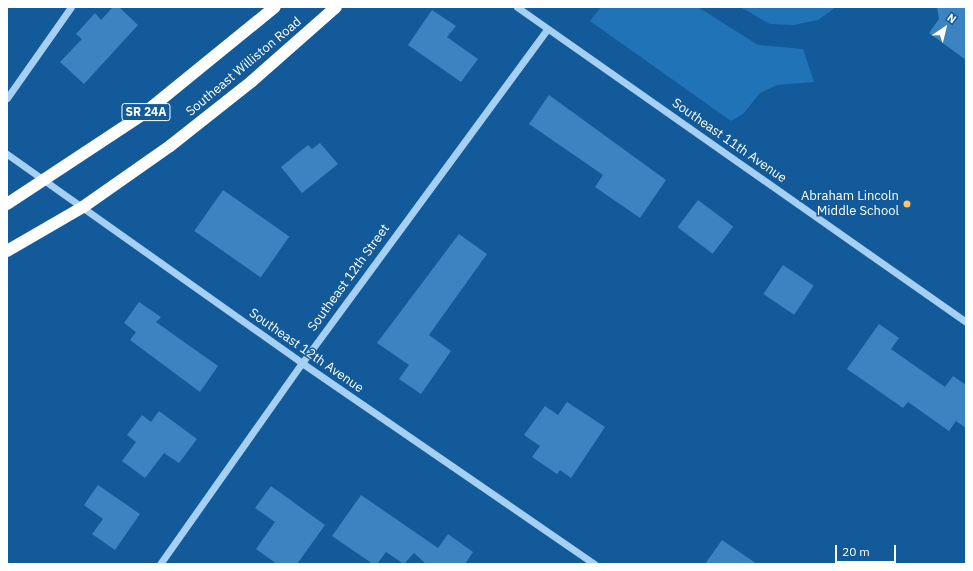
<!DOCTYPE html>
<html>
<head>
<meta charset="utf-8">
<style>
	body { margin:0 }
	#map { position:relative; width:973px; height:571px; overflow:hidden; background:#125a9a; font-family:"IBM Plex Sans",sans-serif }
	div>[style] { position:absolute }
	[style*='--x'] { left:calc(var(--x)*1px); top:calc(var(--y)*1px); width:calc(var(--w)*1px); rotate:calc(var(--a)*1deg) }
	.green>* { inset:0; background:#2073b7 }
	.building>* { inset:0; background:#3b84c1; transform-origin:0 0 }
	.minor>* { height:7px; margin:-3.5px; padding:0 3.5px; transform-origin:3.5px; border-radius:3.5px; background:#a5d0f4 }
	.highway>* { height:12px; margin:-6px; padding:0 6px; transform-origin:6px; border-radius:6px; background:#fff }
	.dots>* { width:11px; height:11px; translate:-50% -50%; box-sizing:border-box; border:2px solid #125a9a; border-radius:50% }
	span { translate:-50% -50%; white-space:nowrap; text-align:center; line-height:1.15; -webkit-text-stroke:3px #125a9a; paint-order:stroke }
	.shield-label span { padding:1px 3px; background:#125a9a; border:1px solid; border-radius:3px; -webkit-text-stroke-width:0 }
	.shield-label { font-size:12px; color:#fff; font-weight:700 }
	.street-label { font-size:13px; color:#fff }
	.poi-label { font-size:13px; color:#fff }
	.right { translate:-100% -50%; text-align:right }
	.frame { position:absolute; inset:0; border:8px solid #fff; pointer-events:none }
	.north { position:absolute; left:925px; top:8px; width:40px; height:40px; -webkit-text-stroke:3px #125a9a; paint-order:stroke; rotate:35deg; font-size:11px; font-weight:700; line-height:16px; text-align:center; color:#fff }
	.north::after { content:''; display:block; margin:auto; width:14px; height:18px; background:#fff; clip-path:polygon(50% 0,100% 100%,50% 72%,0 100%) }
	.scale { position:absolute; left:835px; top:545px; width:61px; height:18px; box-sizing:border-box; border:2px solid #fff; border-top:0; padding-left:5px; font-size:12px; line-height:14px; white-space:nowrap; color:#fff; -webkit-text-stroke:3px #125a9a; paint-order:stroke }
</style>
</head>
<body>
<div id="map">
	<div class="green">
		<i style="clip-path:polygon(601px 7px,698px 7px,758px 45px,803px 49px,814px 82px,777px 85px,760px 93px,743px 114px,731px 121px,590px 21px)"></i>
		<i style="clip-path:polygon(740px 7px,836px 7px,818px 20px,793px 25px,770px 24px)"></i>
	</div>
	<div class="building">
		<i style="clip-path:polygon(113px 7px,119px 7px,138px 25px,84px 84px,60px 62px,82px 39px,76px 34px,95px 13px,101px 20px)"></i>
		<i style="clip-path:polygon(937px 7px,966px 7px,966px 60px,929px 33px,939px 19px)"></i>
		<i style="clip-path:polygon(432px 10px,456px 26px,447px 37px,478px 59px,461px 82px,408px 45px)"></i>
		<i style="clip-path:polygon(549px 95px,666px 180px,640px 218px,595px 187px,603px 175px,529px 124px)"></i>
		<i style="clip-path:polygon(320px 143px,338px 164px,302px 193px,281px 167px,308px 145px,312px 149px)"></i>
		<i style="left:223px;top:190px;width:81px;height:50px;rotate:35deg"></i>
		<i style="left:698px;top:200px;width:44px;height:34px;rotate:37deg"></i>
		<i style="clip-path:polygon(459px 234px,487px 254px,429px 335px,451px 351px,421px 394px,399px 379px,409px 365px,377px 343px)"></i>
		<i style="left:783px;top:265px;width:37px;height:35px;rotate:34deg"></i>
		<i style="clip-path:polygon(139px 302px,161px 317px,156px 322px,218px 366px,200px 392px,130px 340px,136px 332px,124px 323px)"></i>
		<i style="clip-path:polygon(879px 324px,899px 338px,891px 349px,945px 387px,953px 376px,966px 385px,966px 428px,956px 421px,949px 431px,908px 402px,903px 408px,847px 369px)"></i>
		<i style="clip-path:polygon(567px 402px,605px 427px,571px 478px,560px 470px,557px 474px,532px 457px,540px 446px,524px 435px,545px 406px,558px 415px)"></i>
		<i style="clip-path:polygon(159px 411px,197px 439px,179px 463px,164px 453px,145px 478px,122px 461px,136px 442px,127px 435px,142px 415px,151px 422px)"></i>
		<i style="clip-path:polygon(98px 485px,140px 514px,115px 550px,92px 534px,103px 519px,84px 505px)"></i>
		<i style="clip-path:polygon(271px 486px,325px 525px,297px 564px,277px 564px,256px 549px,275px 522px,255px 508px)"></i>
		<i style="clip-path:polygon(361px 495px,438px 548px,448px 534px,473px 552px,465px 564px,426px 564px,414px 553px,404px 564px,386px 552px,377px 564px,373px 564px,332px 536px)"></i>
		<i style="clip-path:polygon(722px 540px,757px 564px,705px 564px)"></i>
	</div>
	<div class="minor">
		<i style="--x:517;--y:7;--w:548;--a:35.05"></i>
		<i style="--x:7;--y:98;--w:111;--a:-54.9"></i>
		<i style="--x:7;--y:154;--w:362;--a:35.3"></i>
		<i style="--x:302;--y:363;--w:355;--a:34.5"></i>
		<i style="--x:160;--y:564;--w:246;--a:-54.8"></i>
		<i style="--x:302;--y:363;--w:414;--a:-53.7"></i>
	</div>
	<div class="highway">
		<i style="--x:7;--y:204;--w:162;--a:-33.4"></i>
		<i style="--x:142;--y:115;--w:171;--a:-39.1"></i>
		<i style="--x:7;--y:251;--w:88;--a:-30.1"></i>
		<i style="--x:83;--y:207;--w:106;--a:-35"></i>
		<i style="--x:170;--y:146;--w:103;--a:-38.3"></i>
		<i style="--x:251;--y:82;--w:113;--a:-41.4"></i>
	</div>
	<div class="dots">
		<i style="left:907px;top:204px;background:#ffc567"></i>
	</div>
	<div class="shield-label">
		<span style="left:146px;top:112px">SR 24A</span>
	</div>
	<div class="street-label">
		<span style="left:244px;top:67px;rotate:-40deg">Southeast Williston Road</span>
		<span style="left:729px;top:141px;rotate:35deg">Southeast 11th Avenue</span>
		<span style="left:349px;top:278px;rotate:-54deg">Southeast 12th Street</span>
		<span style="left:306px;top:351px;rotate:35deg">Southeast 12th Avenue</span>
	</div>
	<div class="poi-label">
		<span class="right" style="left:899px;top:204px">Abraham Lincoln<br>Middle School</span>
	</div>
	<div class="frame"></div>
	<div class="north">N</div>
	<div class="scale">20 m</div>
</div>
</body>
</html>
